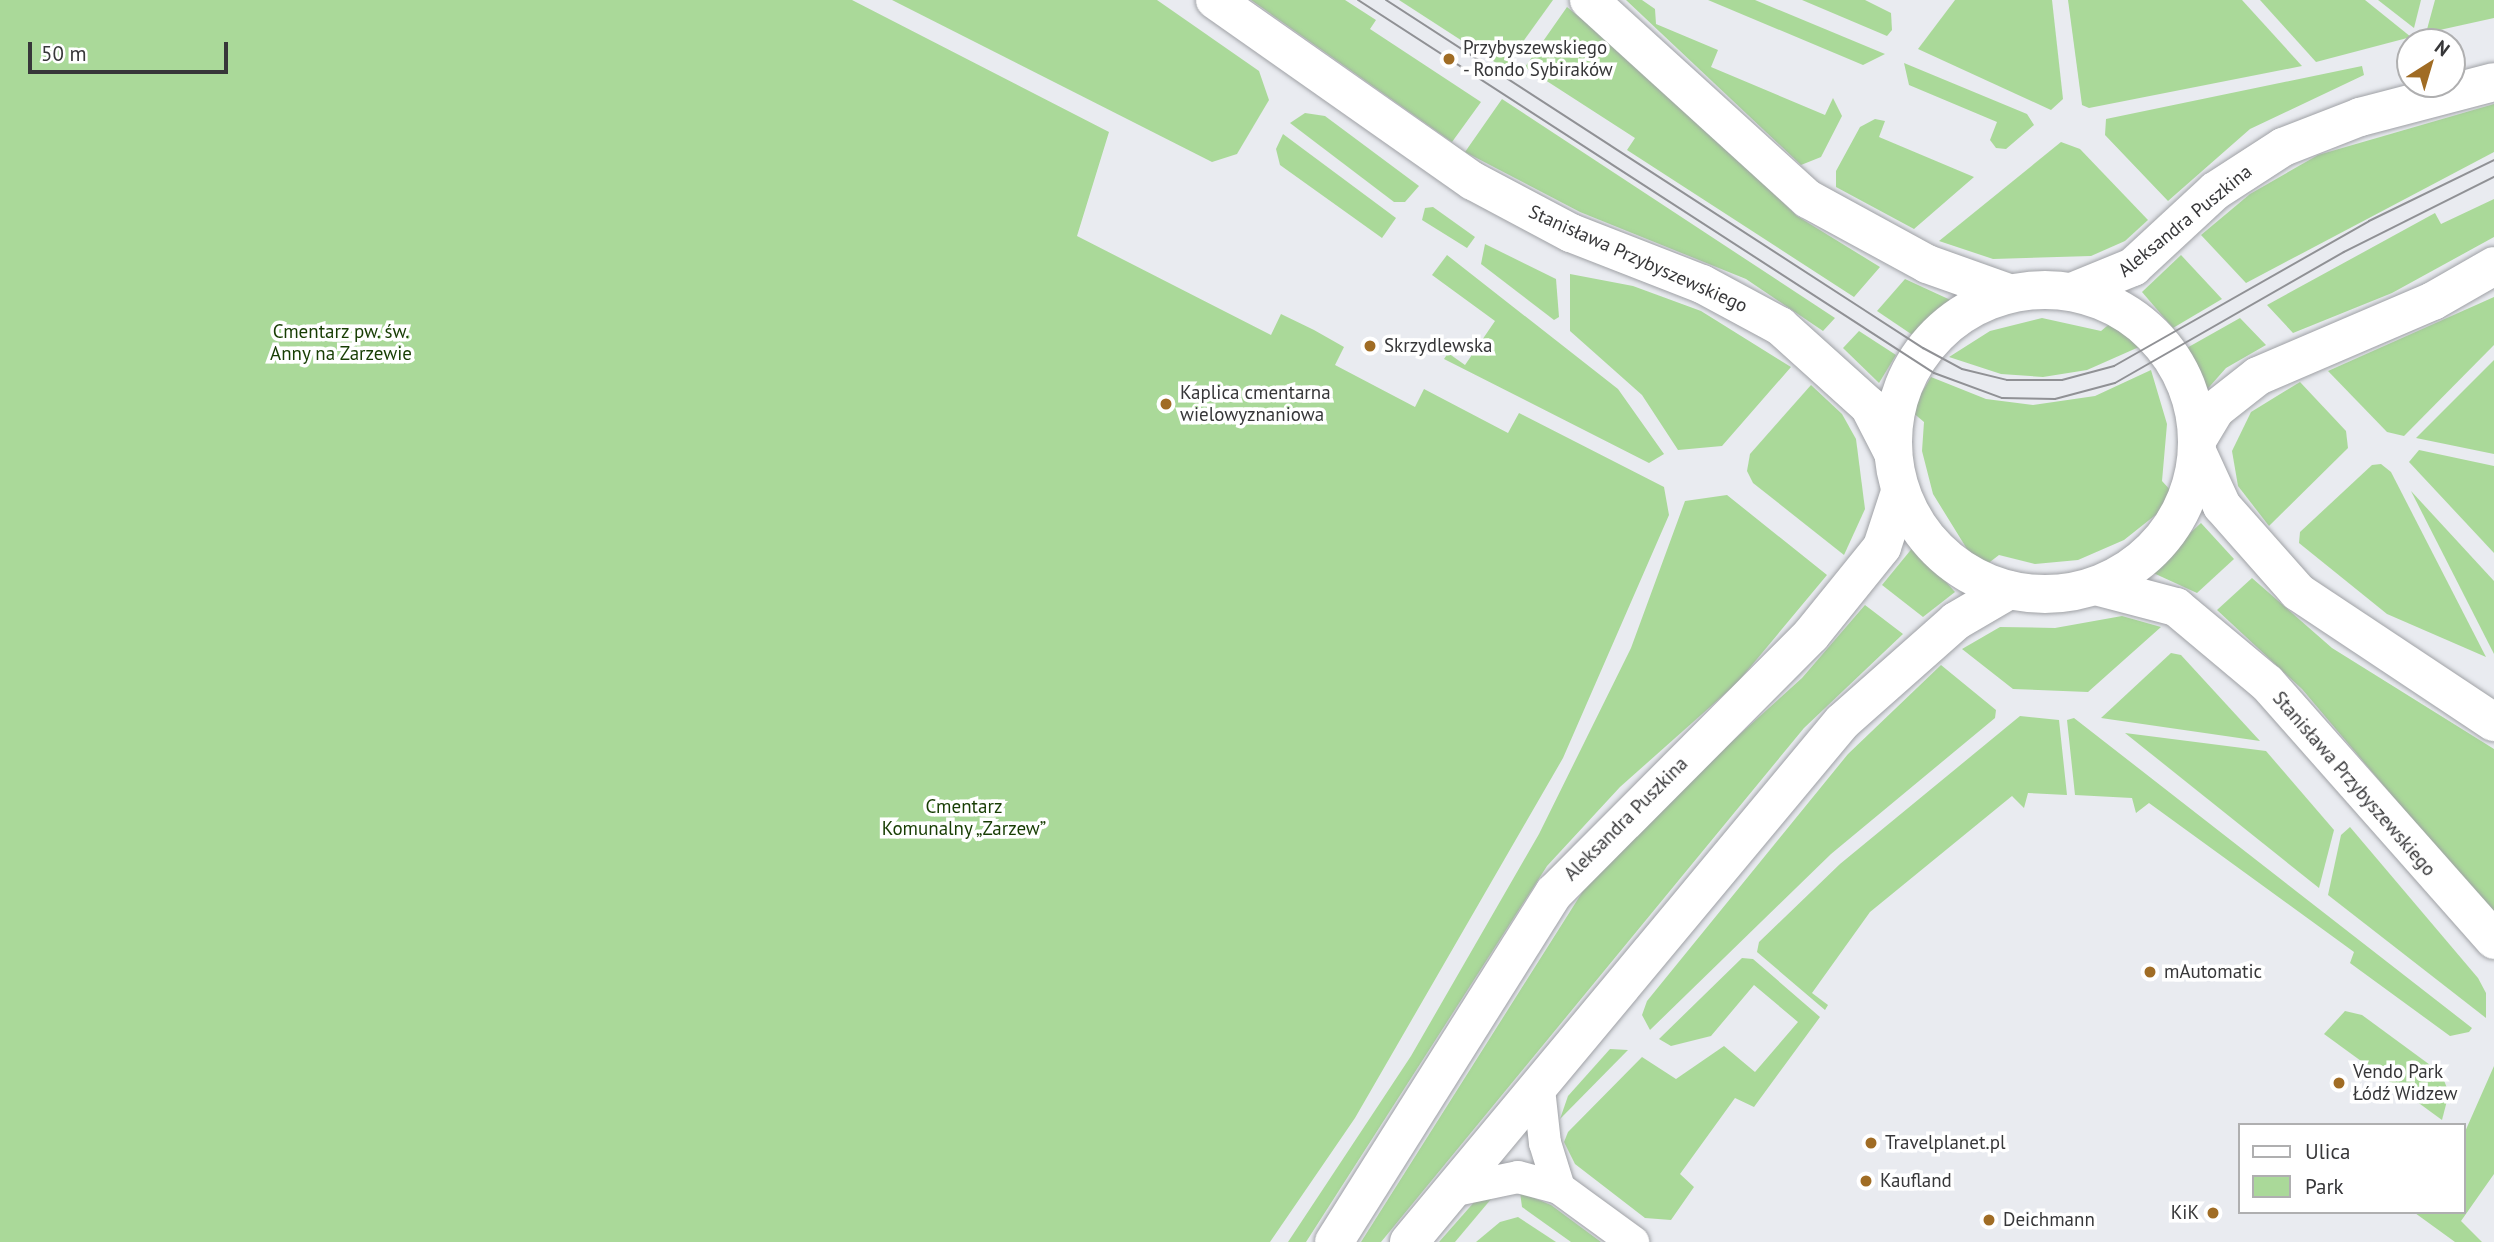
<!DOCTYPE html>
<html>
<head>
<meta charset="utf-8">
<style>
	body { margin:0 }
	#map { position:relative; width:2494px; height:1242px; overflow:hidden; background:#e9ebf0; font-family:"PT Sans",sans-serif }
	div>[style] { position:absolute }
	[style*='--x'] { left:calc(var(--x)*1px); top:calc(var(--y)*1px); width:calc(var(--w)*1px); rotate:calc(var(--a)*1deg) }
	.green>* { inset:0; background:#aad999 }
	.roads { filter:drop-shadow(0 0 2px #9fa1a5) drop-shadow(0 0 2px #9fa1a5) }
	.minor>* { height:32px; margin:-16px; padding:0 16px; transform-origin:16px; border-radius:16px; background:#fff }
	.tertiary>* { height:38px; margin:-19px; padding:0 19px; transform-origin:19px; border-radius:19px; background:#fff }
	.secondary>* { height:38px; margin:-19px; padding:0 19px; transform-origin:19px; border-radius:19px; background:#fff }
	.secondary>.ring { margin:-19px; padding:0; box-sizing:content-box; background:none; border:38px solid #fff; border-radius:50% }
	.tram>* { height:2px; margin:-1px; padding:0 1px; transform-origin:1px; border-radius:1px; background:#909195 }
	.dots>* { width:19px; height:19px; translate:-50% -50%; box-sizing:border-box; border:4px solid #fff; border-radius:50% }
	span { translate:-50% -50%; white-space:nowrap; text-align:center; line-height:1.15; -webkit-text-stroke:7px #fff; paint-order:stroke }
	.poi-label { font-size:19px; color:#373739 }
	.left { translate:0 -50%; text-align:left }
	.right { translate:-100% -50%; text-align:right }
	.street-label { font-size:19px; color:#373739 }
	.park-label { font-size:19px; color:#173d03 }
	.legend { position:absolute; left:2238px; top:1123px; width:228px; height:91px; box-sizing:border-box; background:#fff; border:2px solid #afafb0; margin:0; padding:9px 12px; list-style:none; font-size:21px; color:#373739 }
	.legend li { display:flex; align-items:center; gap:14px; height:35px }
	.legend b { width:35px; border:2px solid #afafb0 }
	.north { position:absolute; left:2396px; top:28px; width:70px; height:70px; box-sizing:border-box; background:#fff; border:2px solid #afafb0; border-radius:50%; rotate:37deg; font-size:19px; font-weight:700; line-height:28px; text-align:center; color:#373739 }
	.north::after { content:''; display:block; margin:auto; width:24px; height:32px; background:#a06c24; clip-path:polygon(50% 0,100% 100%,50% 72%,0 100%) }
	.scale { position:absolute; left:28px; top:42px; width:200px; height:32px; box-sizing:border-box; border:4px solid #373739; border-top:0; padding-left:9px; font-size:21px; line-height:24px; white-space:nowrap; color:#373739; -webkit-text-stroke:5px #fff; paint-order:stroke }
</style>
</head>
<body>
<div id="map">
	<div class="green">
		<i style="clip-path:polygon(0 0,852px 0,1109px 132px,1077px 236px,1271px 335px,1281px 314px,1314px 330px,1344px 347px,1335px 365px,1415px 407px,1424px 389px,1508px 433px,1519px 413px,1664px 487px,1669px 515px,1563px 758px,1355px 1118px,1270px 1242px,0 1242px)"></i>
		<i style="clip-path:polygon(892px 0,1157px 0,1259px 71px,1269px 100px,1237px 154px,1212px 162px)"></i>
		<i style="clip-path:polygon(1251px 0,1345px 0,1376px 20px,1370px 29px,1481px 102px,1452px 142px)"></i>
		<i style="clip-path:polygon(1399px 0,1553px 0,1504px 68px)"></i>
		<i style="clip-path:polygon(1626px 0,1642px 0,1655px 9px,1656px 24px,1718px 50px,1711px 67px,1825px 115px,1833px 98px,1842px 116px,1821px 157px,1801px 165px)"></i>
		<i style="clip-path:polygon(1708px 0,1755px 0,1885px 54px,1863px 65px)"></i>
		<i style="clip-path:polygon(1802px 0,1865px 0,1891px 13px,1892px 30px,1887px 36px)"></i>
		<i style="clip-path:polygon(1955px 0,2052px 0,2063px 99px,2051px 110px,1918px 49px)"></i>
		<i style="clip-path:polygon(2068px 0,2242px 0,2302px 66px,2089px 108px,2082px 105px)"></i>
		<i style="clip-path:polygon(2260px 0,2365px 0,2411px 37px,2316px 62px)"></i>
		<i style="clip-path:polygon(2378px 0,2421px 0,2414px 28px)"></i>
		<i style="clip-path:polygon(2435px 0,2494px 0,2494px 18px,2426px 33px)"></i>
		<i style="clip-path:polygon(1567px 7px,1643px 69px,1797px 216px,1880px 267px,1854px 297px,1627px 150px,1635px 138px,1525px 67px)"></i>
		<i style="clip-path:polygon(1904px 63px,2027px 114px,2034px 125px,2006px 149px,1996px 148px,1990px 140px,1997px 122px,1909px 85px)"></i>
		<i style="clip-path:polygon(2362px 66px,2364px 75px,2250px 129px,2168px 201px,2105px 135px,2106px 119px)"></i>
		<i style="clip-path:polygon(1502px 99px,1835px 318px,1823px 331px,1746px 279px,1580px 212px,1465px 152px)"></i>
		<i style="clip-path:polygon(2494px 104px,2494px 152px,2246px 283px,2201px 235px,2250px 194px,2318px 155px)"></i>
		<i style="clip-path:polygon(1305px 113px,1325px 116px,1419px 186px,1405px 202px,1394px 202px,1290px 123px)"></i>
		<i style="clip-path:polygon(1875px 119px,1885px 121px,1879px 137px,1974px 177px,1914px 229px,1836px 187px,1836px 171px,1860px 127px)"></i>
		<i style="clip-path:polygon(1283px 134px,1396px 218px,1382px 238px,1280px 165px,1276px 149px)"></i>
		<i style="clip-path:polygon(2061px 142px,2080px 149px,2148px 220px,2125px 241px,2091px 256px,1993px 259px,1939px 241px)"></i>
		<i style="clip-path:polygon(2494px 199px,2494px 237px,2392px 293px,2293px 333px,2267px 305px,2435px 213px,2441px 224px)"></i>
		<i style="clip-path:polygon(1433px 207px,1475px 237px,1467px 248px,1422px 220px,1425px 208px)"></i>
		<i style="clip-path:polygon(1485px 244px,1556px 279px,1559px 317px,1554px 320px,1481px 264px)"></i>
		<i style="clip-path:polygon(1447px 255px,1618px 389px,1664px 454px,1649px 463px,1444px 359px,1448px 353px,1465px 365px,1495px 321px,1432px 275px)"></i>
		<i style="clip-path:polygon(2181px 255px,2222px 299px,2173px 328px,2142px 292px)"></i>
		<i style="clip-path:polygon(1570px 274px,1633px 286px,1701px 311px,1791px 367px,1722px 446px,1678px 450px,1642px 395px,1570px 331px)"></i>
		<i style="clip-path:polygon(1905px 279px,1957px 303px,1914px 336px,1877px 311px)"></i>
		<i style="clip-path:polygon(2494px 297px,2494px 345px,2404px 436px,2387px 432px,2328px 371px)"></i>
		<i style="clip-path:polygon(2042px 318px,2101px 331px,2113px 321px,2139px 347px,2087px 370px,2043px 377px,2001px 374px,1949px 357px,1990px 331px)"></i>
		<i style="clip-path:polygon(2240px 318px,2266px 345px,2226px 368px,2203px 394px,2185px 349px)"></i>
		<i style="clip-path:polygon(1859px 331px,1896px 355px,1879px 383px,1843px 348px)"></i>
		<i style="clip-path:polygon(2494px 360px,2494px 454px,2416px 438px)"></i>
		<i style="clip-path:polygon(2151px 370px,2167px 424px,2162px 481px,2173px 493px,2158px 513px,2124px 540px,2078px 560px,2035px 564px,1999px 555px,1986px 565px,1967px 549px,1933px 494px,1922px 451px,1924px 422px,1911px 411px,1931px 377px,1986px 399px,2033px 405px,2095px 396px)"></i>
		<i style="clip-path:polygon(2300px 382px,2346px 431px,2348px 448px,2269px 526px,2238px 486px,2232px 451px,2251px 412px)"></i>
		<i style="clip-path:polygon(1811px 385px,1842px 414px,1856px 439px,1865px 509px,1844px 555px,1753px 483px,1747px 471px,1750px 454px)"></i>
		<i style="clip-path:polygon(2419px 450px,2494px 466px,2494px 553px,2409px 462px)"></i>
		<i style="clip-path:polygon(2381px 464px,2391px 472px,2486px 657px,2387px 614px,2299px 543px,2300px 532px,2372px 465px)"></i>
		<i style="clip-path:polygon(2411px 491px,2494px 581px,2494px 654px)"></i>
		<i style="clip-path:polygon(1727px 495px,1827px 575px,1737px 683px,1620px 787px,1547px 866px,1306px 1242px,1288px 1242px,1411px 1056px,1539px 834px,1631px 648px,1685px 501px)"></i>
		<i style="clip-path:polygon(2201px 523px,2234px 559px,2197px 593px,2149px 571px)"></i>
		<i style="clip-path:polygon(1914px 546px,1955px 592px,1923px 617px,1882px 585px)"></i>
		<i style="clip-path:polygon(2252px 578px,2332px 648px,2494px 749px,2494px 916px,2302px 689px,2217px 610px)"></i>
		<i style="clip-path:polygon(1865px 605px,1903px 634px,1804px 728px,1381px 1242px,1361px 1242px,1583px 891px,1654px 812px,1802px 678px)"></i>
		<i style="clip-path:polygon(2122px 616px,2161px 627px,2088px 692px,2013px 689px,1962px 649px,2000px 627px,2055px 628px)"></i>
		<i style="clip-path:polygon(2171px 653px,2181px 655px,2260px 741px,2101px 718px)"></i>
		<i style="clip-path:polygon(1941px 665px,1996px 710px,1995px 718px,1831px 854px,1650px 1030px,1642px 1015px,1647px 1001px,1848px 754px)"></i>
		<i style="clip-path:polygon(2020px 716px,2059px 720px,2067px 795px,2028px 793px,2024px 808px,2012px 796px,1870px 912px,1812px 993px,1828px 1005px,1825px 1010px,1757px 952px,1759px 942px,1840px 864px)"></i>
		<i style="clip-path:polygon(2074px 718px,2472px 1028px,2469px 1032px,2450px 1036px,2350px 963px,2354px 952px,2149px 803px,2136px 813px,2132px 798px,2075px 795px,2067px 720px)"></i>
		<i style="clip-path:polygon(2125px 733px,2266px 751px,2334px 830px,2319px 888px)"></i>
		<i style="clip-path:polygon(2350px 827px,2478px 978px,2486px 993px,2486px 1018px,2328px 895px,2341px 835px)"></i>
		<i style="clip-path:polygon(1742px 958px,1753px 959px,1820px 1017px,1754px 1107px,1735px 1098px,1680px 1174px,1694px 1187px,1671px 1220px,1645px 1218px,1575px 1164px,1564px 1142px,1568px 1132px,1642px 1057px,1676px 1079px,1724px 1046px,1755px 1072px,1798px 1022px,1754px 985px,1711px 1036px,1671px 1046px,1659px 1039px)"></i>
		<i style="clip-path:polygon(2345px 1011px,2362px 1015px,2441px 1073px,2449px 1093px,2442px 1120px,2324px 1034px)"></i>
		<i style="clip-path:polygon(1610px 1049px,1628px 1050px,1560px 1119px,1568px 1096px)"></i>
		<i style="clip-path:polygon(2494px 1066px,2494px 1174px,2461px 1221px,2482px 1242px,2455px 1242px,2415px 1213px,2464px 1212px,2464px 1134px)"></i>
		<i style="clip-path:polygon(1497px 1192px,1455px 1242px,1439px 1242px,1476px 1200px)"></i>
		<i style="clip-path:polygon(1520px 1192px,1551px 1205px,1601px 1242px,1571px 1242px,1522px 1207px)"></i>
		<i style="clip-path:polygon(1518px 1217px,1556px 1242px,1476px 1242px,1500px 1222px)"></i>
	</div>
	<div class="roads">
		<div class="minor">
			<i style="--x:1539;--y:1089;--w:54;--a:83.7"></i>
			<i style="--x:1545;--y:1143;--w:47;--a:72.7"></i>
			<i style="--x:1451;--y:1191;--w:68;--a:-11.8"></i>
			<i style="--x:1518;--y:1177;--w:42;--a:15"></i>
			<i style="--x:1559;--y:1188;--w:92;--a:36.1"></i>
		</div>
		<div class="tertiary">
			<i style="--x:2199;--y:456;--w:55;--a:65.3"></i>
			<i style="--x:2222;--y:506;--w:115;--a:48.5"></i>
			<i style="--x:2298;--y:592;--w:235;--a:33.6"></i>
			<i style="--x:2096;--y:586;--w:83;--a:14.7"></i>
			<i style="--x:2176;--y:607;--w:119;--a:39.9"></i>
			<i style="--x:2267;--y:683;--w:343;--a:48.5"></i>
		</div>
		<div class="secondary">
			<i style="--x:1215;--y:0;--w:315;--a:35.1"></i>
			<i style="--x:1473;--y:181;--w:111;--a:28"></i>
			<i style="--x:1571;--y:233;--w:141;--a:21.3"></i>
			<i style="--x:1702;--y:284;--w:89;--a:28.3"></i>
			<i style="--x:1780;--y:326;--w:120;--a:42"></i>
			<i style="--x:1869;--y:406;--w:53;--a:62.9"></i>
			<i style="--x:1589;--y:0;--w:296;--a:42.3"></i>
			<i style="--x:1808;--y:199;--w:136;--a:28.6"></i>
			<i style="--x:1927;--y:264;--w:87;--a:19.5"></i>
			<i class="ring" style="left:1893px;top:290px;width:266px;height:266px"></i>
			<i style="--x:2074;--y:291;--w:64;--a:-22.1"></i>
			<i style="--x:2133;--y:267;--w:112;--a:-42.8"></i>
			<i style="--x:2215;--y:191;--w:81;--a:-32.9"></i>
			<i style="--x:2283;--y:147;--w:83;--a:-21.3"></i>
			<i style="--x:2360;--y:117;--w:138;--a:-14.6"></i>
			<i style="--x:2199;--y:437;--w:33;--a:-59"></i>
			<i style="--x:2216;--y:409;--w:53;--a:-38.2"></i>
			<i style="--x:2258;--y:376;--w:190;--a:-23.2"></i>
			<i style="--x:2433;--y:301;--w:70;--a:-29.8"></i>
			<i style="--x:1334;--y:1242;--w:413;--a:-57.8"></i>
			<i style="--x:1554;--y:893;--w:364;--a:-45.1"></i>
			<i style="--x:1811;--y:635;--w:113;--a:-51.1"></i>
			<i style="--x:1882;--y:547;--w:58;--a:-71.9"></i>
			<i style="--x:1409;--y:1242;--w:677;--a:-50.22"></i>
			<i style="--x:1842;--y:722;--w:152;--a:-41.5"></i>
			<i style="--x:1956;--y:621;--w:61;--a:-30.3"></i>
		</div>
	</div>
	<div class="tram">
		<i style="--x:1358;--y:0;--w:686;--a:32.93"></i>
		<i style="--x:1934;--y:373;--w:72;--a:20.2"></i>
		<i style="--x:2002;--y:398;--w:53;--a:1.1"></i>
		<i style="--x:2055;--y:399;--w:62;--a:-14.9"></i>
		<i style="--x:2115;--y:383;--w:264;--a:-29.8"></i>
		<i style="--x:2344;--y:252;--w:168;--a:-26.6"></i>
		<i style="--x:1386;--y:0;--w:640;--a:32.95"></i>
		<i style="--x:1923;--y:348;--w:44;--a:28.3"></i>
		<i style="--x:1962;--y:369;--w:46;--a:13.7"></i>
		<i style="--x:2007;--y:380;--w:55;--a:0"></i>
		<i style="--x:2062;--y:380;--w:54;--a:-15.1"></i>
		<i style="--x:2114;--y:366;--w:293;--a:-29.6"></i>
		<i style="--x:2369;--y:221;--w:139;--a:-26"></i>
	</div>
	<div class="dots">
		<i style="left:1449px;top:59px;background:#a06c24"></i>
		<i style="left:1370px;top:346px;background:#a06c24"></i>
		<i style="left:1166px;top:404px;background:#a06c24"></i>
		<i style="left:2150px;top:972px;background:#a06c24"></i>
		<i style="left:2339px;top:1083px;background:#a06c24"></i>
		<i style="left:1871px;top:1143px;background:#a06c24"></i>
		<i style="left:1866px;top:1181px;background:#a06c24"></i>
		<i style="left:2213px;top:1213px;background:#a06c24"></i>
		<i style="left:1989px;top:1220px;background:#a06c24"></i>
	</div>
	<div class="poi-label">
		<span class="left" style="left:1463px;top:59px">Przybyszewskiego<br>- Rondo Sybiraków</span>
		<span class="left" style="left:1384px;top:346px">Skrzydlewska</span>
		<span class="left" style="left:1180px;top:404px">Kaplica cmentarna<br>wielowyznaniowa</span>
		<span class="left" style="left:2164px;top:972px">mAutomatic</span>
		<span class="left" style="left:2353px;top:1083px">Vendo Park<br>Łódź Widzew</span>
		<span class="left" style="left:1885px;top:1143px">Travelplanet.pl</span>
		<span class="left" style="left:1880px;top:1181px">Kaufland</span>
		<span class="right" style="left:2199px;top:1213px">KiK</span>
		<span class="left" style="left:2003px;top:1220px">Deichmann</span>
	</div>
	<div class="street-label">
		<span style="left:2185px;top:221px;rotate:-39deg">Aleksandra Puszkina</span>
		<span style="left:1638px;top:259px;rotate:24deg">Stanisława Przybyszewskiego</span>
		<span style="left:2354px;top:784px;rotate:49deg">Stanisława Przybyszewskiego</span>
		<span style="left:1626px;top:819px;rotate:-45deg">Aleksandra Puszkina</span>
	</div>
	<div class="park-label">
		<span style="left:341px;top:343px">Cmentarz pw. św.<br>Anny na Zarzewie</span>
		<span style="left:964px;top:818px">Cmentarz<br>Komunalny „Zarzew”</span>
	</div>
	<ul class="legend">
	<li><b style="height:9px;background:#fff"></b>Ulica</li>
	<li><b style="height:19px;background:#aad999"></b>Park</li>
	</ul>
	<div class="north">N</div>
	<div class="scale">50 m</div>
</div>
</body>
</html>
